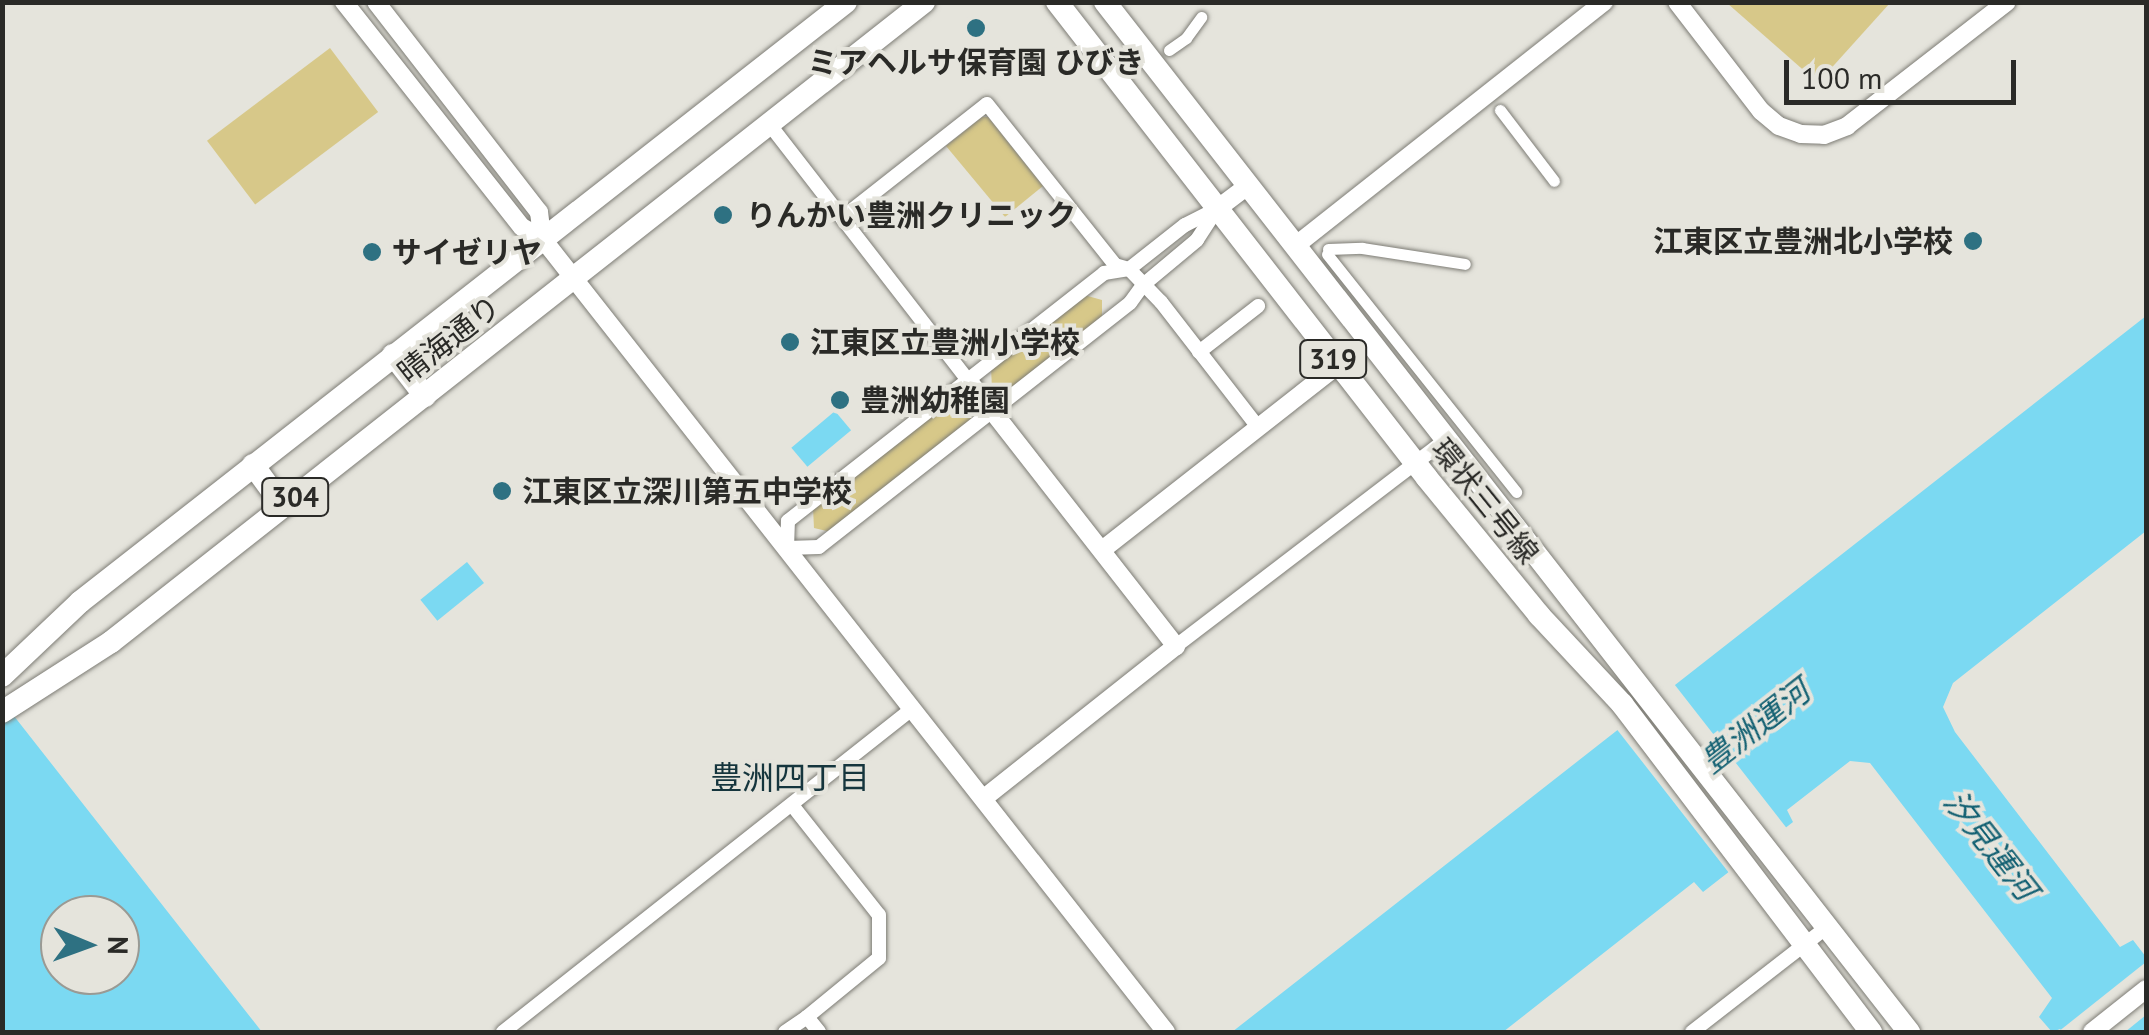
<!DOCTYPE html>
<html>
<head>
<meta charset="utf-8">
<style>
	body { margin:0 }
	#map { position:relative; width:2149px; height:1035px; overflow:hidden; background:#e5e4dc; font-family:"PT Sans","Noto Sans JP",sans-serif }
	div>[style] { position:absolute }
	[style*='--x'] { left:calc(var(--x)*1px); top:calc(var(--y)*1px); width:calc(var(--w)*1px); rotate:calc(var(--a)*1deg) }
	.green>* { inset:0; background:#d7c889; transform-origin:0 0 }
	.water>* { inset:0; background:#7bd9f2; transform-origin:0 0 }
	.pier>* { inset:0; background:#e5e4dc; transform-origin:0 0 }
	.roads { filter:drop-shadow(0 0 2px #7d7c75) drop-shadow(0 0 2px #7d7c75) }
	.pedestrian>* { height:11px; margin:-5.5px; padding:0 5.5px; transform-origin:5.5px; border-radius:5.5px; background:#fff }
	.minor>* { height:14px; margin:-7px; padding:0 7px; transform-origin:7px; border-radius:7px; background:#fff }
	.tertiary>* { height:18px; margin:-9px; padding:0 9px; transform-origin:9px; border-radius:9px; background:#fff }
	.primary>* { height:22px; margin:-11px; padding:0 11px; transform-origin:11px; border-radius:11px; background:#fff }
	.dots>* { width:28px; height:28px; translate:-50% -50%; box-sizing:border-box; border:5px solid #e5e4dc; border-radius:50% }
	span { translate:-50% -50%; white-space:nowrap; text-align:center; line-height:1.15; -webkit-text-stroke:8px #e5e4dc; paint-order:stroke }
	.shield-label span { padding:2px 8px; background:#e5e4dc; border:2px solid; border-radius:8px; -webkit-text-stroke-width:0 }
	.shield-label { font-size:28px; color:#2a2a27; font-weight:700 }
	.poi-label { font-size:30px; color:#2a2a27; font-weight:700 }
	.left { translate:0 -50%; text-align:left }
	.right { translate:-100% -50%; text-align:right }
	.street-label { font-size:30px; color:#2a2a27 }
	.water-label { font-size:32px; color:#126072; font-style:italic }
	.neighbourhood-label { font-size:32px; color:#15353d }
	.frame { position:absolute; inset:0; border:5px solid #2a2a27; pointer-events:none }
	.north { position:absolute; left:40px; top:895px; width:100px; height:100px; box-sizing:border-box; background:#e5e4dc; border:2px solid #9a9a94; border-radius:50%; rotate:91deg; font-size:28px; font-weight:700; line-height:40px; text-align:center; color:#2a2a27 }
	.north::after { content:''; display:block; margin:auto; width:35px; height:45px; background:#2e7182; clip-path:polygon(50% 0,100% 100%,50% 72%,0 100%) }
	.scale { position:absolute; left:1784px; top:60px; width:232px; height:45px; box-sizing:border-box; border:5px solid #2a2a27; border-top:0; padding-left:12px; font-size:30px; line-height:35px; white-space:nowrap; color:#2a2a27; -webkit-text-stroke:8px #e5e4dc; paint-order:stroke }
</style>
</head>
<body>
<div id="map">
	<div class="green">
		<i style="clip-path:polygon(1727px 3px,1727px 2px,1890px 3px,1826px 74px,1809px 75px)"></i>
		<i style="left:330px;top:48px;width:80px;height:154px;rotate:53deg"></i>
		<i style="clip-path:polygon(982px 117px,988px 117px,1043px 186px,1005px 217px,946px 146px)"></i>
		<i style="clip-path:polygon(1084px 295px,1102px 300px,1102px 319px,1005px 392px,992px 388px,991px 368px)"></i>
		<i style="clip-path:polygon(953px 399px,970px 405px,972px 419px,831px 532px,814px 528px,813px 508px)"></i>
	</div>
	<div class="water">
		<i style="clip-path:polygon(2146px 316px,2146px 531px,1953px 683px,1943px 707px,1955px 732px,2120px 947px,2133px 940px,2146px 957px,2146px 1032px,2063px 1032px,2060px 1029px,2052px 1032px,2039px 1017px,2052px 998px,1870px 763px,1850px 761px,1787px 810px,1793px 822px,1703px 892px,1694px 882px,1503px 1032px,1232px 1032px)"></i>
		<i style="left:835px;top:411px;width:25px;height:57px;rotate:50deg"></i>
		<i style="left:467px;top:562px;width:27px;height:60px;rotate:51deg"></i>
		<i style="clip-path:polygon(evenodd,3px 702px,262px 1032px,3px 1032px,3px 702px,60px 915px,120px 915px,120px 975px,60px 975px,60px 915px)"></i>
	</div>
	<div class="pier">
		<i style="left:1671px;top:680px;width:189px;height:73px;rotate:52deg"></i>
		<i style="clip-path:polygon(2146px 962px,2146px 1015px,2125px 1032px,2058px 1032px)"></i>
	</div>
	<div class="roads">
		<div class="pedestrian">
			<i style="--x:1169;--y:50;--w:21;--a:-35"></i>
			<i style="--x:1186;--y:38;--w:26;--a:-54"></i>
			<i style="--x:1500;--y:110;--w:89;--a:52.7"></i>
			<i style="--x:1328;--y:249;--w:34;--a:-2"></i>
			<i style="--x:1362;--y:248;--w:104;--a:8.8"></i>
			<i style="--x:1327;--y:254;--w:304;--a:51.5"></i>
		</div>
		<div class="minor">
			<i style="--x:770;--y:125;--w:323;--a:52.2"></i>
			<i style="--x:1217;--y:209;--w:37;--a:123"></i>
			<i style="--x:1197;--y:240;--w:70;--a:140.2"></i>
			<i style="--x:1143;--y:285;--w:22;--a:126"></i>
			<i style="--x:1130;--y:303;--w:395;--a:141.9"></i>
			<i style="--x:819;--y:547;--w:32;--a:178"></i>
			<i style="--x:787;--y:548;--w:27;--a:-88"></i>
			<i style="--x:788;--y:521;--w:402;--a:-38.1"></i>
			<i style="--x:1104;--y:273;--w:25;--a:-9"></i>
			<i style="--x:1129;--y:269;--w:71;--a:-38.2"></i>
			<i style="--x:1185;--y:225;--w:36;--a:-27"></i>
			<i style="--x:842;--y:218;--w:184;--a:-38.2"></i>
			<i style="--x:987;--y:104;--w:206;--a:51.5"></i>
			<i style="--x:1115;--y:265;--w:15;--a:16"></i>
			<i style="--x:1129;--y:269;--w:46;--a:45.9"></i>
			<i style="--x:1161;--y:302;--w:158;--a:52.2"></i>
			<i style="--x:1199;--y:352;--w:75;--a:-37.9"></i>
			<i style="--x:1176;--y:646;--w:341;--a:-37.4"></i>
			<i style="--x:792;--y:805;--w:140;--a:51.7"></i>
			<i style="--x:879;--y:915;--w:43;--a:90"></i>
			<i style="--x:879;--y:958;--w:93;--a:140.7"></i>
			<i style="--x:807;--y:1017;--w:19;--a:51"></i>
			<i style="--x:503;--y:1032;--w:521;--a:-38.3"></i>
			<i style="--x:785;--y:1032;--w:27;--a:-34"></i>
			<i style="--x:1692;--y:1032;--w:171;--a:-37.9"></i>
		</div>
		<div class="tertiary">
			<i style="--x:344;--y:2;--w:287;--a:51.7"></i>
			<i style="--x:522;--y:227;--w:23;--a:29"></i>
			<i style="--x:542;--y:238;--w:1010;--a:51.84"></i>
			<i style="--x:376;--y:2;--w:266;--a:52.2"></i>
			<i style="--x:539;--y:212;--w:26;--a:83"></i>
			<i style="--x:1677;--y:2;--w:138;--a:52.4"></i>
			<i style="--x:1761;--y:111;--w:23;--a:40"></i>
			<i style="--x:1779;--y:126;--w:23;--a:20"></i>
			<i style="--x:1801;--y:134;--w:23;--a:2"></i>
			<i style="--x:1824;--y:135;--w:25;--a:-21"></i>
			<i style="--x:1847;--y:126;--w:202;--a:-37.8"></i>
			<i style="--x:1217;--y:209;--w:40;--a:-37"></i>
			<i style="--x:1295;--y:246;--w:394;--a:-38.3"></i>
			<i style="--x:968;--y:380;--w:338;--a:52"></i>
			<i style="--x:1176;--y:646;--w:246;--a:141.6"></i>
			<i style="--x:1102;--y:550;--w:300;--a:-38.1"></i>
			<i style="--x:2092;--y:1032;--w:69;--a:-38.5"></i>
		</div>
		<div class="primary">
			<i style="--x:1057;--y:2;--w:603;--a:52.14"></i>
			<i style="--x:1427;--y:478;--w:177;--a:50.7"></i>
			<i style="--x:1539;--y:615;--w:122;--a:47"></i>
			<i style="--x:1622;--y:704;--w:412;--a:52.8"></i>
			<i style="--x:1105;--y:2;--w:1307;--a:52.03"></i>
			<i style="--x:393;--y:355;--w:52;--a:52"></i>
			<i style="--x:253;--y:465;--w:51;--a:53.8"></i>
			<i style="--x:2;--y:676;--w:108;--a:-43.5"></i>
			<i style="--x:80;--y:602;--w:973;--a:-38.07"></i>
			<i style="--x:2;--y:712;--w:130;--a:-32.7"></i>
			<i style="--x:111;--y:642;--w:1035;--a:-38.21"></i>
		</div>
	</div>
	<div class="dots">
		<i style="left:976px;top:28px;background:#2e7182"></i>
		<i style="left:723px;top:215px;background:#2e7182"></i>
		<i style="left:1973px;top:241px;background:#2e7182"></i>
		<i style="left:372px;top:252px;background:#2e7182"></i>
		<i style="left:790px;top:342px;background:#2e7182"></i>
		<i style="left:840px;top:400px;background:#2e7182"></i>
		<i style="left:502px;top:491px;background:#2e7182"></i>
	</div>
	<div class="shield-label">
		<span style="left:1333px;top:359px">319</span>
		<span style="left:295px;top:497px">304</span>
	</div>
	<div class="poi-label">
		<span style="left:976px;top:62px">ミアヘルサ保育園 ひびき</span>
		<span class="left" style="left:746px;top:215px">りんかい豊洲クリニック</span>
		<span class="right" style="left:1953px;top:241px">江東区立豊洲北小学校</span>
		<span class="left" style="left:392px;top:252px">サイゼリヤ</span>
		<span class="left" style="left:810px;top:342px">江東区立豊洲小学校</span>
		<span class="left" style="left:860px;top:400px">豊洲幼稚園</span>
		<span class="left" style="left:522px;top:491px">江東区立深川第五中学校</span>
	</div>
	<div class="street-label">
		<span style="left:449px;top:339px;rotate:-38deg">晴海通り</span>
		<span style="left:1485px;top:501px;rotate:51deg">環状三号線</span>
	</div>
	<div class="water-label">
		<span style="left:1755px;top:726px;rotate:-38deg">豊洲運河</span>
		<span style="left:1991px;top:845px;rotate:52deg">汐見運河</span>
	</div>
	<div class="neighbourhood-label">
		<span style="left:790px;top:777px">豊洲四丁目</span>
	</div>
	<div class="frame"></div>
	<div class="north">N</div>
	<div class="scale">100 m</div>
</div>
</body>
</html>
